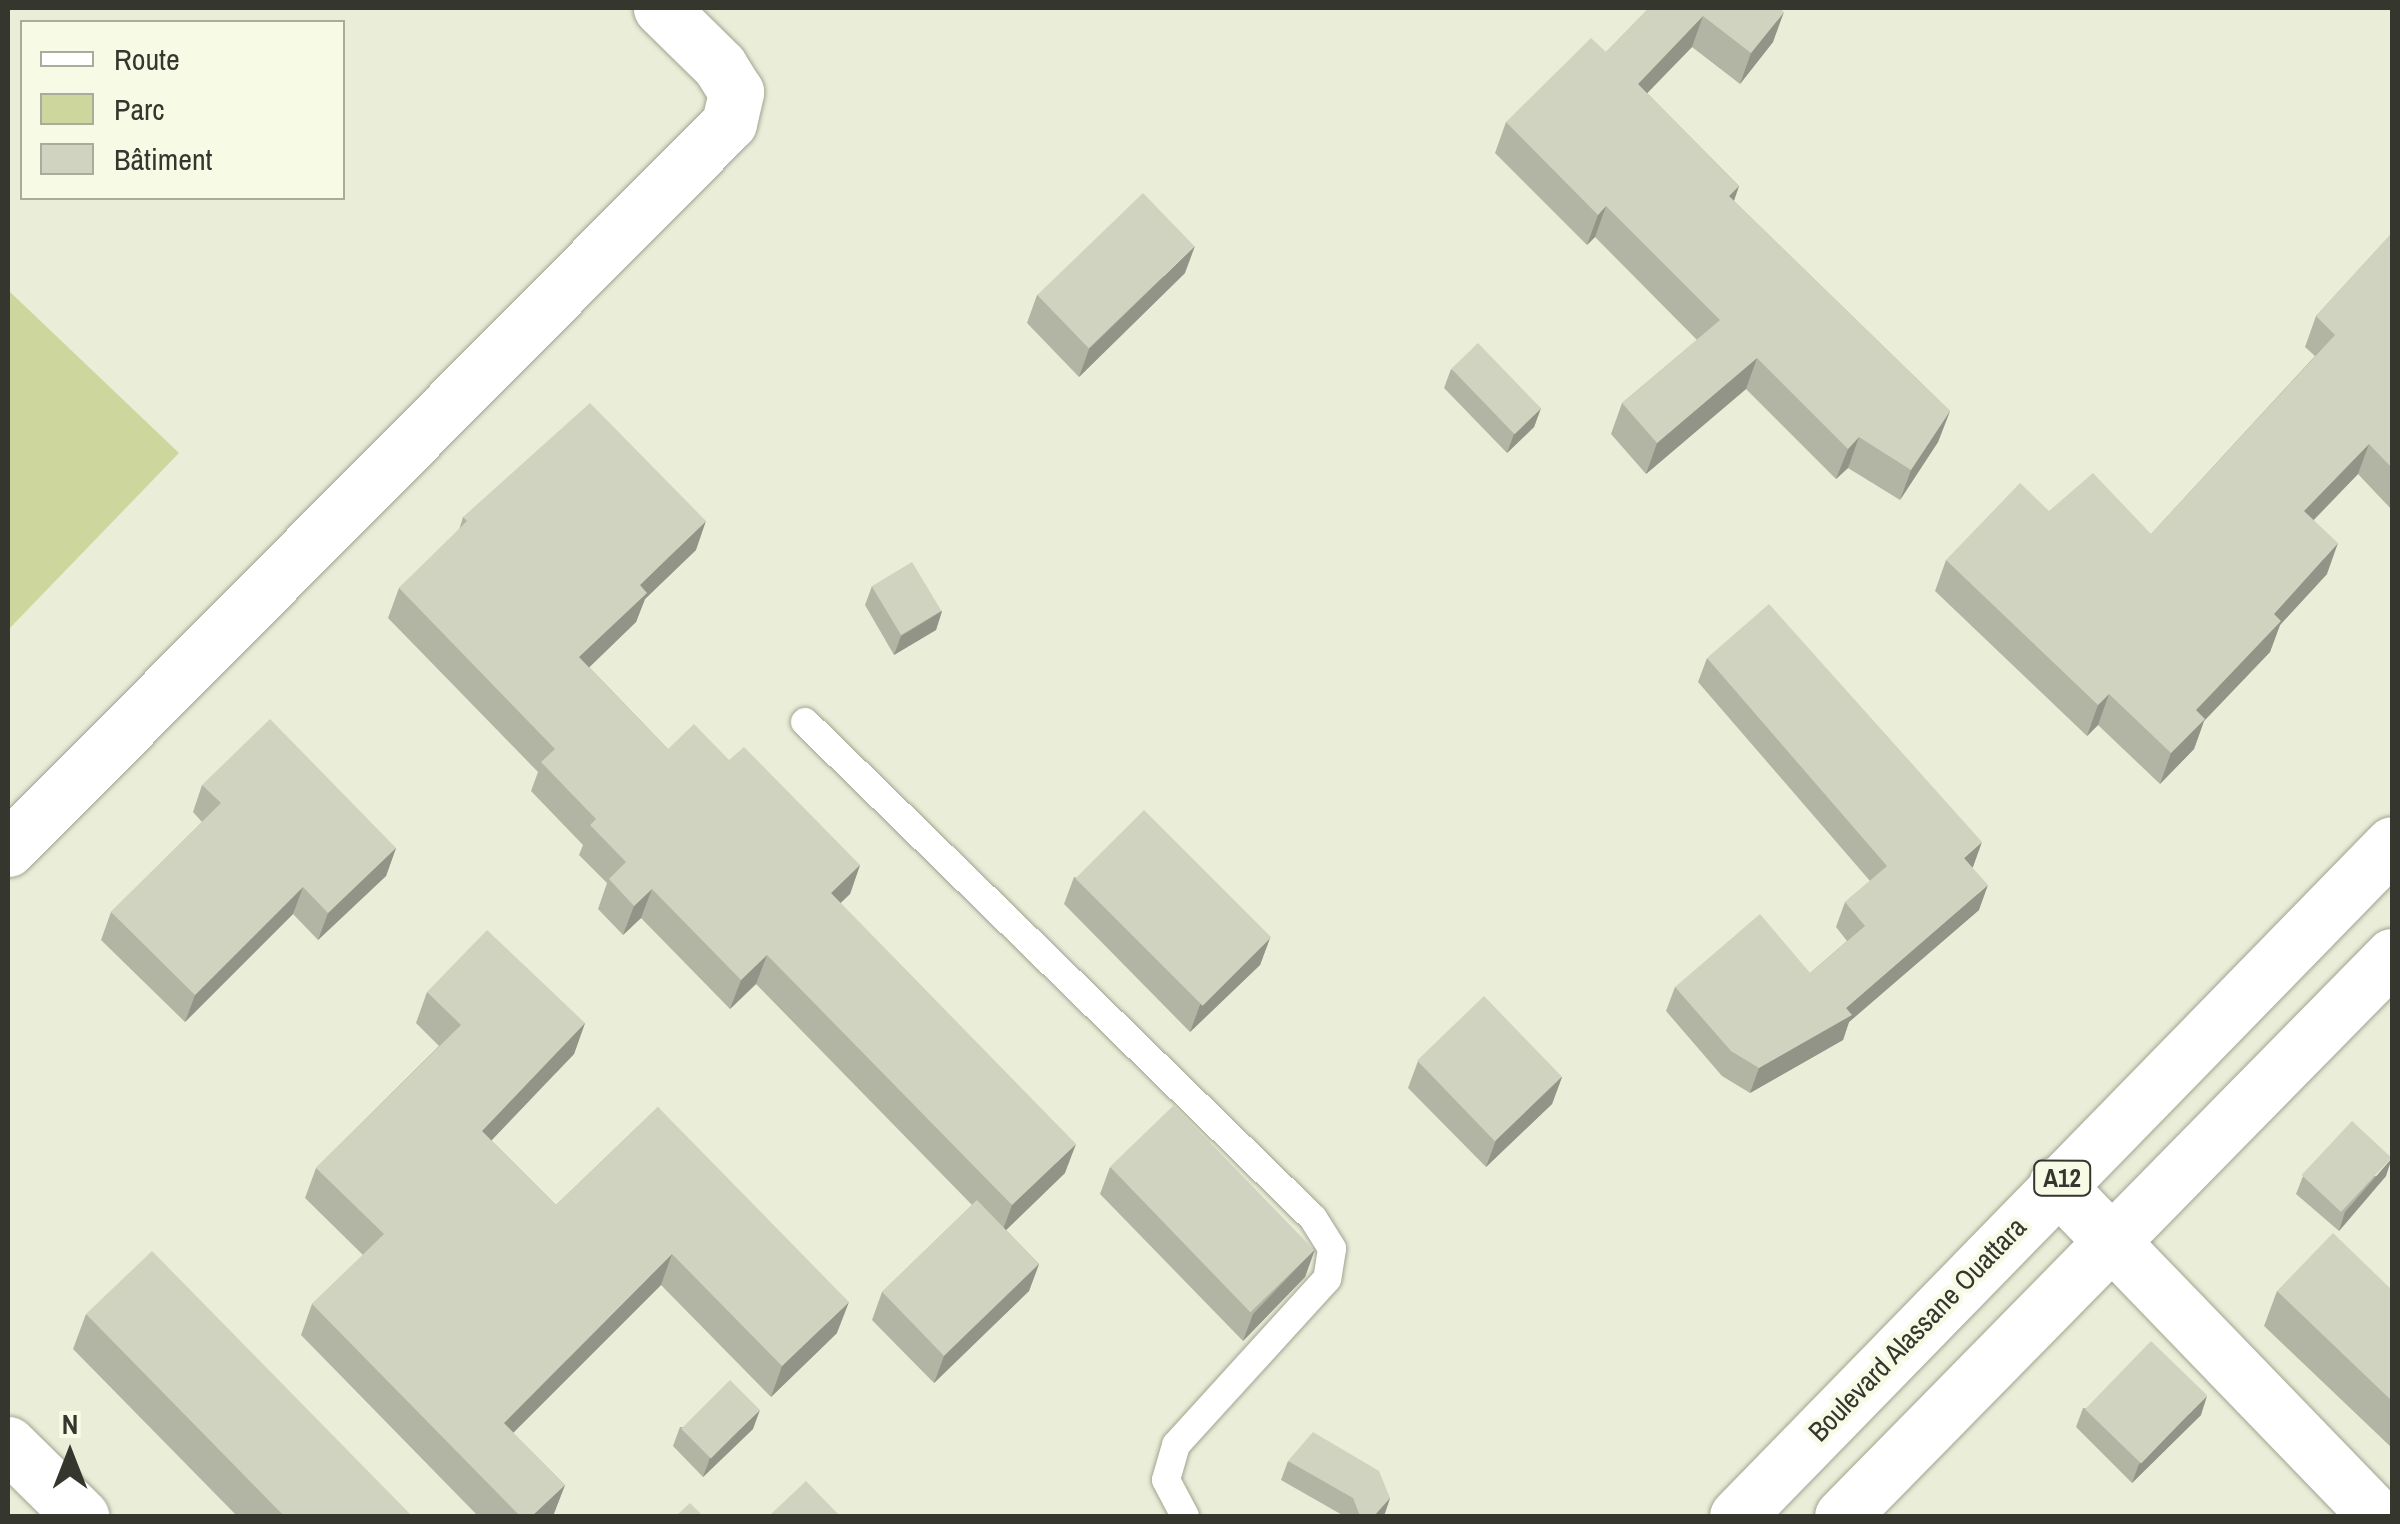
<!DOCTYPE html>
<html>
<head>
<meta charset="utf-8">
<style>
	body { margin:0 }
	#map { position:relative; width:2400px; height:1524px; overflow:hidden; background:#eaeed9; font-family:"Archivo Narrow",sans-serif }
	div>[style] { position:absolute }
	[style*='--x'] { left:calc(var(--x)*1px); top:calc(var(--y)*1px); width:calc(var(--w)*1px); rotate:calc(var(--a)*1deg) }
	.green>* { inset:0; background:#cdd79d }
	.roads { filter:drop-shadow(0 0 2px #a0a490) drop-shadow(0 0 2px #a0a490) }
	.service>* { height:28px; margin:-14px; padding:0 14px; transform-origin:14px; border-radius:14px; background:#fff }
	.minor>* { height:55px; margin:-27.5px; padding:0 27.5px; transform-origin:27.5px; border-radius:27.5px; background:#fff }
	.primary>* { height:55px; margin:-27.5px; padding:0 27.5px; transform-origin:27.5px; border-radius:27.5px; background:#fff }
	.wall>* { inset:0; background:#b2b5a4 }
	.shaded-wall>* { inset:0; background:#919486 }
	.building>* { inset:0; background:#cfd3bf; transform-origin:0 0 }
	span { translate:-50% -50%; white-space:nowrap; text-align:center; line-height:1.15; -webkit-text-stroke:9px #f7fbe6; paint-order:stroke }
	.shield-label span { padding:2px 8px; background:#f7fbe6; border:2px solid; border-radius:8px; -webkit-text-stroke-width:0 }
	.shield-label { font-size:25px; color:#35362e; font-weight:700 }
	.street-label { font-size:28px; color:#35362e }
	.frame { position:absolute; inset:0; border:10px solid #35362e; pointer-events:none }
	.legend { position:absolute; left:20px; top:20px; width:325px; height:180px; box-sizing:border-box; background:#f7fbe6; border:2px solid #a9ac9c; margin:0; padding:12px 18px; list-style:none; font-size:30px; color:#35362e }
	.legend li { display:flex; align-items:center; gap:20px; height:50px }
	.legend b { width:50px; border:2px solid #a9ac9c }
	.north { position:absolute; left:20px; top:1404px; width:100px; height:100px; -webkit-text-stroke:8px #f7fbe6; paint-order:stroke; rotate:0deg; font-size:28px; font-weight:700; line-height:40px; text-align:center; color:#35362e }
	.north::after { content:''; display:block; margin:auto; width:35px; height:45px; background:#35362e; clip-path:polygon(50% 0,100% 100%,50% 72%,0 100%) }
</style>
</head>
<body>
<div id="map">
	<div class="green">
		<i style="clip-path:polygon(8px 290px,179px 453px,8px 630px)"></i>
	</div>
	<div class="roads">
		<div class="service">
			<i style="--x:805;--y:722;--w:710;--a:44.32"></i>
			<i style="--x:1313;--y:1218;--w:36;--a:58"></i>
			<i style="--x:1332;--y:1249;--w:30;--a:99"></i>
			<i style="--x:1327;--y:1279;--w:224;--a:132.3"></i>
			<i style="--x:1176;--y:1445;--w:36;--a:106"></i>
			<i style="--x:1166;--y:1480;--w:41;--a:62.2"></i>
		</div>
		<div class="minor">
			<i style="--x:8;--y:849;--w:1023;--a:-45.2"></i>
			<i style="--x:729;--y:123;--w:32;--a:-77"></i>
			<i style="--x:736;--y:92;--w:31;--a:-122"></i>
			<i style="--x:720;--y:66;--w:83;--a:-135.5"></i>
			<i style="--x:2056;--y:1184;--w:462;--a:46"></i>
			<i style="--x:8;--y:1444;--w:103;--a:44.6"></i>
		</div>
		<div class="primary">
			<i style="--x:1737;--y:1516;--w:938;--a:-45.73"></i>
			<i style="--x:1842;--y:1516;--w:785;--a:-45.52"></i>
		</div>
	</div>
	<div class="wall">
		<i style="clip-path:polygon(1649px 8px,1779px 8px,1773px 42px,1740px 84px,1692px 47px,1647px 93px,1739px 186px,1734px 201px,1950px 411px,1938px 442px,1900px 500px,1848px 468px,1836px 479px,1746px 389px,1646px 474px,1611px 434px,1622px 403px,1697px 340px,1595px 237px,1587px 245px,1495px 153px,1506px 122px,1606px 52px)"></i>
		<i style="clip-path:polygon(2392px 233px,2392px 510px,2358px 474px,2314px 520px,2327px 574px,2280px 625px,2270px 652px,2204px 721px,2194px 749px,2160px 784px,2098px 725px,2087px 736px,1935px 591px,1946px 560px,2049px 511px,2151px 534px,2315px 356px,2305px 347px,2316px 316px)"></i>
		<i style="clip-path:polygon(1185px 273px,1079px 377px,1027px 323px,1037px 295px)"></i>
		<i style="clip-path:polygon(1451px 369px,1541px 408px,1534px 427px,1507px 453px,1444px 388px)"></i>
		<i style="clip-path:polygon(463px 517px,696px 550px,645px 599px,636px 622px,589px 667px,668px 749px,729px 760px,860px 865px,850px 894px,840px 903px,1065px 1173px,1006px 1230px,1039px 1264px,1029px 1291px,934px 1383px,872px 1320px,882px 1292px,972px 1205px,756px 984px,730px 1009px,641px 918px,623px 935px,598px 909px,607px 883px,579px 855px,583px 845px,531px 791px,538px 772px,388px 618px,399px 588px,459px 530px)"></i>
		<i style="clip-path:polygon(872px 586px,942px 611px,936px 630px,894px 655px,865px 605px)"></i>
		<i style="clip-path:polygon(1707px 658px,1972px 868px,1979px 910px,1849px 1022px,1843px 1040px,1750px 1093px,1722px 1076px,1666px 1011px,1675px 987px,1810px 973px,1847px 941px,1836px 927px,1845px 902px,1870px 881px,1698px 682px)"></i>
		<i style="clip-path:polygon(202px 785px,396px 848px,386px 876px,318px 940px,293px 914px,185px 1022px,101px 940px,111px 912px,202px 822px,193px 812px)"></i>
		<i style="clip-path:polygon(1074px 877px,1270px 938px,1260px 965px,1190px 1032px,1064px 904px)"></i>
		<i style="clip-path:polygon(427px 992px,585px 1023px,574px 1054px,491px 1140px,556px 1205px,658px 1107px,837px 1333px,771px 1397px,661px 1285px,513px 1433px,565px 1485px,553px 1516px,478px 1516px,301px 1335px,312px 1304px,363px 1255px,305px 1198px,316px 1168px,439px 1046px,416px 1023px)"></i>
		<i style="clip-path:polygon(1418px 1061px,1562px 1077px,1552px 1104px,1486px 1167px,1408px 1088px)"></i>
		<i style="clip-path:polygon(1110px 1167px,1315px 1249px,1305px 1277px,1243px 1341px,1100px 1194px)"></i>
		<i style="clip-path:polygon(2303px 1176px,2386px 1176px,2339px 1231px,2296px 1194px)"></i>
		<i style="clip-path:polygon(2392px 1290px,2392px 1448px,2264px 1326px,2277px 1291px)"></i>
		<i style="clip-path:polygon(86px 1314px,412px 1516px,237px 1516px,73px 1349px)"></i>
		<i style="clip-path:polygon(2083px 1408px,2201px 1415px,2132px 1483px,2076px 1427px)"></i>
		<i style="clip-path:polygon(680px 1427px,753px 1429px,703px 1477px,673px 1446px)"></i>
		<i style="clip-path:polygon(1288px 1461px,1390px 1498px,1384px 1516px,1344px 1516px,1281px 1480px)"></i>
	</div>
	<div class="shaded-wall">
		<i style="clip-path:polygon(1784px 12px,1773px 42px,1740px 84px,1751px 53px)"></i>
		<i style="clip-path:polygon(1703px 16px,1692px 47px,1626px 115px,1638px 84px)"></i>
		<i style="clip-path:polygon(1739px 186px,1728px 217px,1729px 196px)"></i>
		<i style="clip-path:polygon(1606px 206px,1595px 237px,1587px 245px,1598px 215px)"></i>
		<i style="clip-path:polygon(1195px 246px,1185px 273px,1079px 377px,1089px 349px)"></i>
		<i style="clip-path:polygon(1757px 358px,1746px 389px,1646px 474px,1657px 443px)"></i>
		<i style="clip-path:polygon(1541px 408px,1534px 427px,1507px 453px,1514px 434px)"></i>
		<i style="clip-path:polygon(1950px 411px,1938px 442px,1900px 500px,1911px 470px)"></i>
		<i style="clip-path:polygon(1859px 437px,1848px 468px,1836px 479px,1848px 449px)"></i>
		<i style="clip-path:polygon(2369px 444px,2358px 474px,2293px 541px,2304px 511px)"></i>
		<i style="clip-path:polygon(706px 521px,696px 550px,645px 599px,636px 622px,569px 687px,579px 657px,640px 585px)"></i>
		<i style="clip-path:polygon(2338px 543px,2327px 574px,2280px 625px,2270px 652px,2204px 721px,2194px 749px,2160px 784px,2171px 753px,2196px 710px,2274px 614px)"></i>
		<i style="clip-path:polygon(942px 611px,936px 630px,894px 655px,901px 636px)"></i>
		<i style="clip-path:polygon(2109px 694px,2098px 725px,2087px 736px,2098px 705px)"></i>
		<i style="clip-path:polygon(1982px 842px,1973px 867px,1954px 882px,1964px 858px)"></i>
		<i style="clip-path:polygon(396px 848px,386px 876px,318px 940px,328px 913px)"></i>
		<i style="clip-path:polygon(860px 865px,850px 894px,820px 923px,831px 893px)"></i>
		<i style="clip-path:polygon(1988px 885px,1979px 910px,1849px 1022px,1843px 1040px,1750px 1093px,1759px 1068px,1846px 1008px)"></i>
		<i style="clip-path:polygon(303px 887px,293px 914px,185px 1022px,195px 995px)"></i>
		<i style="clip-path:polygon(652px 889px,641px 918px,623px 935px,634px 906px)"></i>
		<i style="clip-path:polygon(1270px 938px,1260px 965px,1190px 1032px,1200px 1005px)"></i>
		<i style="clip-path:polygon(767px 955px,756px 984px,730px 1009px,741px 980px)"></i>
		<i style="clip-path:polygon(585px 1023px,574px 1054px,471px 1162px,482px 1131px)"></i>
		<i style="clip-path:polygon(1562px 1077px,1552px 1104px,1486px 1167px,1496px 1140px)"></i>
		<i style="clip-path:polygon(1076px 1144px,1065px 1173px,1001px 1235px,1012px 1205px)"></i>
		<i style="clip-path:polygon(2392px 1158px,2386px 1176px,2339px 1231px,2345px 1212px)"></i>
		<i style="clip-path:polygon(1315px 1249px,1305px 1277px,1243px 1341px,1253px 1314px)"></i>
		<i style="clip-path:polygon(672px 1254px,661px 1285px,493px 1453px,504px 1423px)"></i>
		<i style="clip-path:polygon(1039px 1264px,1029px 1291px,934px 1383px,944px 1356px)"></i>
		<i style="clip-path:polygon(849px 1302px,837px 1333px,771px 1397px,782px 1366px)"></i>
		<i style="clip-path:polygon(2207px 1396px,2201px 1415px,2132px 1483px,2139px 1464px)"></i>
		<i style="clip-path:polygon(760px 1410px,753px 1429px,703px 1477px,710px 1458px)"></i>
		<i style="clip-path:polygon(565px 1485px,553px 1516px,532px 1516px)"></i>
		<i style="clip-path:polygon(1390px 1498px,1384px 1516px,1374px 1516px)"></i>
	</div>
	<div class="building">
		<i style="clip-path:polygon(1649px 8px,1779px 8px,1784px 12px,1751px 53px,1703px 16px,1638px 84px,1739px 186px,1729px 196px,1950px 411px,1911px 470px,1859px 437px,1848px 449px,1757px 358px,1657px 443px,1622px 403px,1720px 320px,1606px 206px,1598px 215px,1506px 122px,1591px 38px,1606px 52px)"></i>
		<i style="left:1143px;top:193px;width:74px;height:147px;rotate:46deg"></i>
		<i style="clip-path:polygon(2392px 233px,2392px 468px,2369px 444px,2304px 511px,2338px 543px,2274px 614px,2281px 621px,2196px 710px,2205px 719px,2171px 753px,2109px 694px,2098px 705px,1946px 560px,2020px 483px,2049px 511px,2093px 473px,2151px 534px,2335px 335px,2316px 316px)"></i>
		<i style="left:1478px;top:343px;width:91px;height:37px;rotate:46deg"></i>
		<i style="clip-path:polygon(590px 403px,706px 521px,640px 585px,647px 593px,579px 657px,668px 749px,694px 724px,729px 760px,744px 747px,860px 865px,831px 893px,1076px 1144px,1012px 1205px,767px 955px,741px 980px,652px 889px,634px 906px,609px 879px,626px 862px,590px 825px,596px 819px,541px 762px,555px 749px,399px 588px,467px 521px,463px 517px)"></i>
		<i style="left:912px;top:562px;width:57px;height:47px;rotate:59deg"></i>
		<i style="clip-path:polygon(1769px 604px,1982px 842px,1964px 858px,1988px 885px,1846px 1008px,1852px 1015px,1759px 1068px,1731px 1051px,1675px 987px,1760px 914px,1810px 973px,1865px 926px,1845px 902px,1887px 866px,1707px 658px)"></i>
		<i style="clip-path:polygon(270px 719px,396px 848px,328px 913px,303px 887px,195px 995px,111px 912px,221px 803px,202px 785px)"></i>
		<i style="left:1144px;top:810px;width:180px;height:97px;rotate:45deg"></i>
		<i style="clip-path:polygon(487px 930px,585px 1023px,482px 1131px,556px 1205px,658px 1107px,849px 1302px,782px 1366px,672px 1254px,504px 1423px,565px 1485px,532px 1516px,520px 1516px,312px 1304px,384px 1234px,316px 1168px,461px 1025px,427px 992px)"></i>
		<i style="left:1484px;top:996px;width:112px;height:93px;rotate:46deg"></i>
		<i style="left:1174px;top:1105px;width:202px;height:89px;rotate:46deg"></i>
		<i style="left:2352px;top:1121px;width:54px;height:74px;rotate:43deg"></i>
		<i style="left:977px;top:1200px;width:89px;height:132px;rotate:46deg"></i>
		<i style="clip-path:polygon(2333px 1233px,2392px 1290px,2392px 1401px,2277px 1291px)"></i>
		<i style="clip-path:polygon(152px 1251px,412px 1516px,284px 1516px,86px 1314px)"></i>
		<i style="left:2151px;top:1341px;width:78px;height:95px;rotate:44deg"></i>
		<i style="left:730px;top:1380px;width:42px;height:69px;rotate:45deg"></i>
		<i style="clip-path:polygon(1313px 1432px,1379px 1471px,1390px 1498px,1374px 1516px,1360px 1516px,1353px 1498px,1288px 1461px)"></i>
		<i style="clip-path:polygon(806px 1481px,840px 1516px,769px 1516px)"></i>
		<i style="clip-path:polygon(690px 1503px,703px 1516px,676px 1516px)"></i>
	</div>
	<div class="shield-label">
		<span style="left:2062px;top:1178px">A12</span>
	</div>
	<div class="street-label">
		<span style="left:1917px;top:1329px;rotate:-46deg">Boulevard Alassane Ouattara</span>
	</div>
	<div class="frame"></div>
	<ul class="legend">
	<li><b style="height:12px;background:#fff"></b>Route</li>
	<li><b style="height:28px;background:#cdd79d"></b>Parc</li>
	<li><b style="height:28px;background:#cfd3bf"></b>Bâtiment</li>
	</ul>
	<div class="north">N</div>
</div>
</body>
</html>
